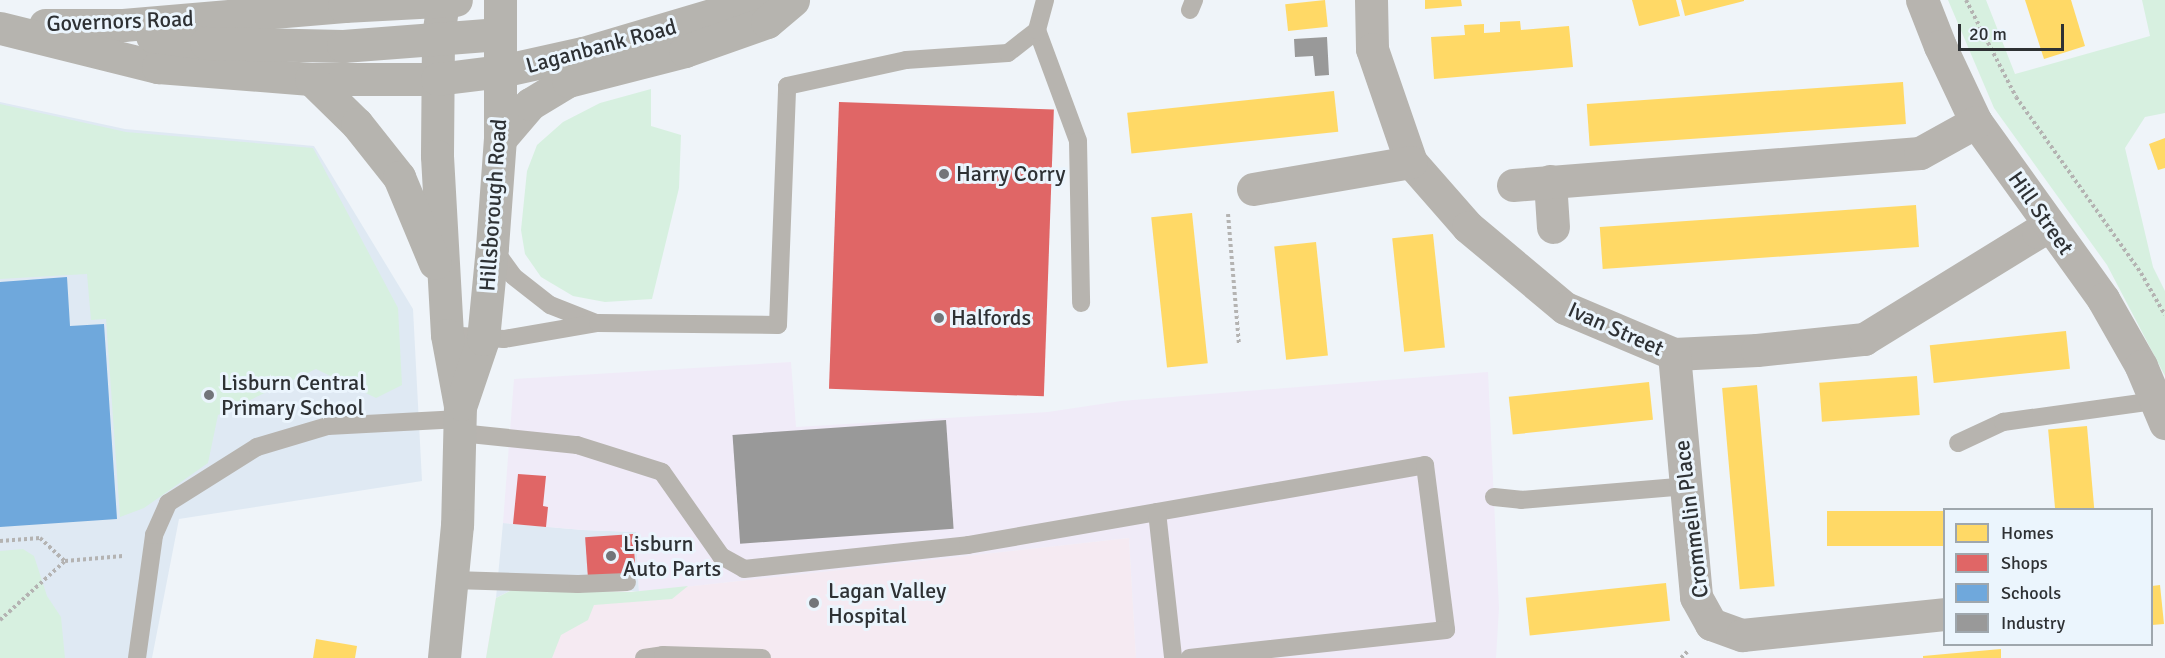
<!DOCTYPE html>
<html>
<head>
<meta charset="utf-8">
<style>
	body { margin:0 }
	#map { position:relative; width:2165px; height:658px; overflow:hidden; background:#eff4f9; font-family:Signika,sans-serif }
	div>[style] { position:absolute }
	[style*='--x'] { left:calc(var(--x)*1px); top:calc(var(--y)*1px); width:calc(var(--w)*1px); rotate:calc(var(--a)*1deg) }
	.built>* { inset:0; background:#dfe9f3 }
	.industrial>* { inset:0; background:#f0ebf8 }
	.medical>* { inset:0; background:#f5eaf2 }
	.green>* { inset:0; background:#d7f0e0 }
	.homes>* { inset:0; background:#ffd966; transform-origin:0 0 }
	.shops>* { inset:0; background:#e06666; transform-origin:0 0 }
	.schools>* { inset:0; background:#6fa8dc }
	.industry>* { inset:0; background:#999; transform-origin:0 0 }
	.path>* { height:4px; margin-top:-2px; transform-origin:0; background:repeating-linear-gradient(90deg,#b4b3b2 0 3px,transparent 0 6px) }
	.service>* { height:18px; margin:-9px; padding:0 9px; transform-origin:9px; border-radius:9px; background:#b7b4af }
	.minor>* { height:33px; margin:-16.5px; padding:0 16.5px; transform-origin:16.5px; border-radius:16.5px; background:#b7b4af }
	.trunk>* { height:33px; margin:-16.5px; padding:0 16.5px; transform-origin:16.5px; border-radius:16.5px; background:#b6b4af }
	.dots>* { width:16px; height:16px; translate:-50% -50%; box-sizing:border-box; border:3px solid #ebf5fd; border-radius:50% }
	span { translate:-50% -50%; white-space:nowrap; text-align:center; line-height:1.15; -webkit-text-stroke:6px #ebf5fd; paint-order:stroke }
	.street-label { font-size:22px; color:#2e3134 }
	.poi-label { font-size:22px; color:#2e3134 }
	.left { translate:0 -50%; text-align:left }
	.legend { position:absolute; left:1943px; top:508px; width:210px; height:138px; box-sizing:border-box; background:#ebf5fd; border:2px solid #9fa7ad; margin:0; padding:8px 10px; list-style:none; font-size:18px; color:#2e3134 }
	.legend li { display:flex; align-items:center; gap:12px; height:30px }
	.legend b { width:30px; border:2px solid #9fa7ad }
	.scale { position:absolute; left:1958px; top:24px; width:106px; height:27px; box-sizing:border-box; border:3px solid #2e3134; border-top:0; padding-left:8px; font-size:18px; line-height:21px; white-space:nowrap; color:#2e3134; -webkit-text-stroke:4px #ebf5fd; paint-order:stroke }
</style>
</head>
<body>
<div id="map">
	<div class="built">
		<i style="clip-path:polygon(0 102px,125px 129px,314px 146px,413px 309px,422px 481px,179px 519px,152px 658px,0 658px)"></i>
		<i style="clip-path:polygon(503px 523px,583px 530px,636px 532px,639px 592px,578px 584px,514px 589px,496px 598px)"></i>
	</div>
	<div class="industrial">
		<i style="clip-path:polygon(791px 362px,796px 427px,1048px 412px,1121px 401px,1488px 372px,1499px 608px,1496px 658px,1136px 658px,1129px 538px,639px 592px,636px 532px,583px 530px,503px 523px,514px 379px)"></i>
	</div>
	<div class="medical">
		<i style="clip-path:polygon(1129px 538px,1136px 658px,486px 658px,496px 598px,514px 589px,639px 592px)"></i>
	</div>
	<div class="green">
		<i style="clip-path:polygon(1948px 0,1986px 0,2015px 74px,2150px 36px,2142px 0,2165px 0,2165px 113px,2145px 117px,2125px 148px,2153px 267px,2165px 291px,2165px 376px,2107px 265px,1994px 108px)"></i>
		<i style="clip-path:polygon(651px 89px,651px 126px,681px 135px,679px 188px,652px 299px,605px 302px,573px 296px,541px 277px,525px 254px,521px 230px,527px 171px,537px 145px,563px 122px,600px 103px)"></i>
		<i style="clip-path:polygon(0 104px,126px 132px,313px 148px,398px 308px,402px 385px,376px 398px,316px 369px,218px 415px,208px 463px,144px 508px,120px 517px,106px 319px,91px 320px,87px 274px,0 279px)"></i>
		<i style="clip-path:polygon(23px 549px,34px 556px,47px 596px,61px 617px,65px 658px,0 658px,0 551px)"></i>
		<i style="clip-path:polygon(688px 586px,672px 599px,594px 605px,588px 620px,561px 635px,552px 658px,486px 658px,496px 598px,514px 589px,631px 592px)"></i>
	</div>
	<div class="homes">
		<i style="left:1325px;top:0;width:27px;height:40px;rotate:84deg"></i>
		<i style="clip-path:polygon(1425px 0,1461px 0,1462px 6px,1425px 9px)"></i>
		<i style="clip-path:polygon(1632px 0,1676px 0,1680px 16px,1639px 26px)"></i>
		<i style="clip-path:polygon(1681px 0,1744px 0,1744px 1px,1685px 16px)"></i>
		<i style="clip-path:polygon(2025px 0,2071px 0,2085px 46px,2044px 59px)"></i>
		<i style="clip-path:polygon(1520px 21px,1521px 30px,1569px 26px,1573px 67px,1434px 79px,1431px 37px,1465px 35px,1464px 25px,1484px 24px,1484px 33px,1500px 32px,1500px 22px)"></i>
		<i style="left:1903px;top:82px;width:42px;height:317px;rotate:86deg"></i>
		<i style="left:1334px;top:91px;width:41px;height:208px;rotate:84deg"></i>
		<i style="clip-path:polygon(2165px 138px,2165px 168px,2158px 170px,2149px 144px)"></i>
		<i style="left:1916px;top:205px;width:42px;height:317px;rotate:86deg"></i>
		<i style="left:1192px;top:213px;width:151px;height:41px;rotate:84deg"></i>
		<i style="left:1433px;top:234px;width:114px;height:41px;rotate:84deg"></i>
		<i style="left:1316px;top:242px;width:114px;height:42px;rotate:84deg"></i>
		<i style="left:2066px;top:331px;width:38px;height:137px;rotate:84deg"></i>
		<i style="left:1917px;top:376px;width:39px;height:98px;rotate:86deg"></i>
		<i style="left:1649px;top:382px;width:38px;height:141px;rotate:84deg"></i>
		<i style="left:1757px;top:385px;width:202px;height:35px;rotate:85deg"></i>
		<i style="left:2087px;top:426px;width:84px;height:39px;rotate:85deg"></i>
		<i style="left:1944px;top:511px;width:35px;height:117px;rotate:90deg"></i>
		<i style="left:1666px;top:583px;width:38px;height:141px;rotate:84deg"></i>
		<i style="clip-path:polygon(2160px 585px,2164px 624px,2152px 625px,2152px 586px)"></i>
		<i style="clip-path:polygon(316px 639px,357px 646px,355px 658px,313px 658px)"></i>
		<i style="clip-path:polygon(2001px 649px,2001px 658px,1923px 658px,1923px 656px)"></i>
	</div>
	<div class="shops">
		<i style="left:839px;top:102px;width:215px;height:287px;rotate:2deg"></i>
		<i style="clip-path:polygon(518px 474px,546px 476px,543px 506px,548px 507px,546px 527px,513px 524px)"></i>
		<i style="left:633px;top:534px;width:40px;height:48px;rotate:86deg"></i>
	</div>
	<div class="schools">
		<i style="clip-path:polygon(67px 277px,70px 326px,104px 324px,117px 519px,0 527px,0 282px)"></i>
	</div>
	<div class="industry">
		<i style="clip-path:polygon(1327px 37px,1329px 75px,1315px 76px,1313px 56px,1295px 57px,1294px 39px)"></i>
		<i style="left:946px;top:420px;width:109px;height:214px;rotate:86deg"></i>
	</div>
	<div class="path">
		<i style="--x:1966;--y:0;--w:109;--a:62.7"></i>
		<i style="--x:2016;--y:97;--w:216;--a:54.6"></i>
		<i style="--x:2141;--y:273;--w:48;--a:60.3"></i>
		<i style="--x:1228;--y:214;--w:130;--a:85.2"></i>
		<i style="--x:0;--y:541;--w:40;--a:-4.3"></i>
		<i style="--x:40;--y:538;--w:34;--a:43"></i>
		<i style="--x:65;--y:561;--w:58;--a:-4.9"></i>
		<i style="--x:0;--y:620;--w:88;--a:-42.2"></i>
		<i style="--x:1681;--y:658;--w:11;--a:-45"></i>
	</div>
	<div class="service">
		<i style="--x:1190;--y:10;--w:11;--a:-68"></i>
		<i style="--x:1037;--y:30;--w:118;--a:69.7"></i>
		<i style="--x:1078;--y:141;--w:162;--a:88.9"></i>
		<i style="--x:493;--y:248;--w:34;--a:54"></i>
		<i style="--x:513;--y:276;--w:47;--a:38.1"></i>
		<i style="--x:550;--y:305;--w:49;--a:21.4"></i>
		<i style="--x:447;--y:335;--w:57;--a:4"></i>
		<i style="--x:504;--y:339;--w:95;--a:-9.7"></i>
		<i style="--x:598;--y:323;--w:180;--a:0.6"></i>
		<i style="--x:778;--y:325;--w:239;--a:-87.8"></i>
		<i style="--x:787;--y:86;--w:122;--a:-12.3"></i>
		<i style="--x:906;--y:60;--w:102;--a:-3.9"></i>
		<i style="--x:1008;--y:53;--w:37;--a:-38"></i>
		<i style="--x:1037;--y:30;--w:31;--a:-75"></i>
		<i style="--x:460;--y:433;--w:118;--a:5.9"></i>
		<i style="--x:577;--y:445;--w:89;--a:17.6"></i>
		<i style="--x:662;--y:472;--w:103;--a:54.9"></i>
		<i style="--x:721;--y:556;--w:26;--a:29"></i>
		<i style="--x:744;--y:569;--w:225;--a:-6.1"></i>
		<i style="--x:968;--y:545;--w:464;--a:-9.9"></i>
		<i style="--x:1425;--y:465;--w:166;--a:82.7"></i>
		<i style="--x:1446;--y:630;--w:258;--a:173.8"></i>
		<i style="--x:1958;--y:443;--w:50;--a:-25"></i>
		<i style="--x:2003;--y:422;--w:152;--a:-7.9"></i>
		<i style="--x:1494;--y:497;--w:27;--a:6"></i>
		<i style="--x:1521;--y:500;--w:166;--a:-4.8"></i>
		<i style="--x:1157;--y:512;--w:147;--a:83.7"></i>
		<i style="--x:453;--y:580;--w:125;--a:1.8"></i>
		<i style="--x:578;--y:584;--w:49;--a:-2.3"></i>
		<i style="--x:137;--y:658;--w:124;--a:-82.1"></i>
		<i style="--x:154;--y:535;--w:35;--a:-66"></i>
		<i style="--x:168;--y:503;--w:105;--a:-32.2"></i>
		<i style="--x:257;--y:447;--w:74;--a:-16.5"></i>
		<i style="--x:328;--y:426;--w:132;--a:-3"></i>
		<i style="--x:644;--y:658;--w:19;--a:-9"></i>
		<i style="--x:663;--y:655;--w:99;--a:1.7"></i>
	</div>
	<div class="minor">
		<i style="--x:1371;--y:0;--w:49;--a:88.8"></i>
		<i style="--x:1372;--y:49;--w:120;--a:71"></i>
		<i style="--x:1411;--y:162;--w:86;--a:48.8"></i>
		<i style="--x:1468;--y:227;--w:126;--a:39.9"></i>
		<i style="--x:1565;--y:308;--w:118;--a:22.9"></i>
		<i style="--x:1674;--y:354;--w:83;--a:-2.8"></i>
		<i style="--x:1757;--y:350;--w:108;--a:-5.9"></i>
		<i style="--x:1864;--y:339;--w:204;--a:-31.6"></i>
		<i style="--x:2038;--y:232;--w:13;--a:-42"></i>
		<i style="--x:1922;--y:0;--w:49;--a:68.6"></i>
		<i style="--x:1940;--y:46;--w:84;--a:64.7"></i>
		<i style="--x:1976;--y:122;--w:218;--a:54.3"></i>
		<i style="--x:2103;--y:299;--w:77;--a:60.4"></i>
		<i style="--x:2141;--y:366;--w:62;--a:67.2"></i>
		<i style="--x:1550;--y:181;--w:46;--a:86.3"></i>
		<i style="--x:1513;--y:185;--w:408;--a:-4.5"></i>
		<i style="--x:1920;--y:153;--w:64;--a:-29"></i>
		<i style="--x:1253;--y:189;--w:160;--a:-9.7"></i>
		<i style="--x:1674;--y:354;--w:244;--a:84.8"></i>
		<i style="--x:1696;--y:597;--w:31;--a:61"></i>
		<i style="--x:1711;--y:624;--w:33;--a:20"></i>
		<i style="--x:1742;--y:635;--w:203;--a:-5.9"></i>
	</div>
	<div class="trunk">
		<i style="--x:443;--y:1;--w:37;--a:98"></i>
		<i style="--x:438;--y:38;--w:118;--a:90.5"></i>
		<i style="--x:437;--y:156;--w:179;--a:86.8"></i>
		<i style="--x:447;--y:335;--w:72;--a:79.6"></i>
		<i style="--x:460;--y:406;--w:119;--a:91.4"></i>
		<i style="--x:457;--y:525;--w:134;--a:95.6"></i>
		<i style="--x:45;--y:25;--w:78;--a:0"></i>
		<i style="--x:123;--y:25;--w:222;--a:-4.9"></i>
		<i style="--x:344;--y:6;--w:112;--a:-3.1"></i>
		<i style="--x:0;--y:28;--w:163;--a:13.9"></i>
		<i style="--x:158;--y:67;--w:153;--a:4.5"></i>
		<i style="--x:311;--y:79;--w:126;--a:0"></i>
		<i style="--x:437;--y:79;--w:64;--a:-7.1"></i>
		<i style="--x:501;--y:71;--w:84;--a:-12.4"></i>
		<i style="--x:583;--y:53;--w:187;--a:-16.5"></i>
		<i style="--x:152;--y:36;--w:54;--a:7.4"></i>
		<i style="--x:206;--y:43;--w:137;--a:1.3"></i>
		<i style="--x:343;--y:46;--w:157;--a:-4.4"></i>
		<i style="--x:311;--y:79;--w:64;--a:44.4"></i>
		<i style="--x:357;--y:124;--w:68;--a:51.6"></i>
		<i style="--x:399;--y:177;--w:93;--a:67.3"></i>
		<i style="--x:500;--y:139;--w:46;--a:-49.4"></i>
		<i style="--x:530;--y:104;--w:44;--a:-31.2"></i>
		<i style="--x:568;--y:81;--w:121;--a:-14.4"></i>
		<i style="--x:685;--y:51;--w:87;--a:-19.5"></i>
		<i style="--x:767;--y:22;--w:34;--a:-40"></i>
		<i style="--x:461;--y:404;--w:69;--a:-71.3"></i>
		<i style="--x:483;--y:339;--w:92;--a:-84.4"></i>
		<i style="--x:492;--y:247;--w:108;--a:-85.8"></i>
		<i style="--x:500;--y:139;--w:139;--a:-90"></i>
	</div>
	<div class="dots">
		<i style="left:944px;top:174px;background:#727579"></i>
		<i style="left:939px;top:318px;background:#727579"></i>
		<i style="left:209px;top:395px;background:#727579"></i>
		<i style="left:611px;top:556px;background:#727579"></i>
		<i style="left:814px;top:603px;background:#727579"></i>
	</div>
	<div class="street-label">
		<span style="left:120px;top:21px;rotate:-2deg">Governors Road</span>
		<span style="left:601px;top:46px;rotate:-15deg">Laganbank Road</span>
		<span style="left:493px;top:205px;rotate:-86deg">Hillsborough Road</span>
		<span style="left:2041px;top:213px;rotate:55deg">Hill Street</span>
		<span style="left:1616px;top:329px;rotate:24deg">Ivan Street</span>
		<span style="left:1691px;top:519px;rotate:-97deg">Crommelin Place</span>
	</div>
	<div class="poi-label">
		<span class="left" style="left:956px;top:174px">Harry Corry</span>
		<span class="left" style="left:951px;top:318px">Halfords</span>
		<span class="left" style="left:221px;top:395px">Lisburn Central<br>Primary School</span>
		<span class="left" style="left:623px;top:556px">Lisburn<br>Auto Parts</span>
		<span class="left" style="left:828px;top:603px">Lagan Valley<br>Hospital</span>
	</div>
	<ul class="legend">
	<li><b style="height:16px;background:#ffd966"></b>Homes</li>
	<li><b style="height:16px;background:#e06666"></b>Shops</li>
	<li><b style="height:16px;background:#6fa8dc"></b>Schools</li>
	<li><b style="height:16px;background:#999"></b>Industry</li>
	</ul>
	<div class="scale">20 m</div>
</div>
</body>
</html>
